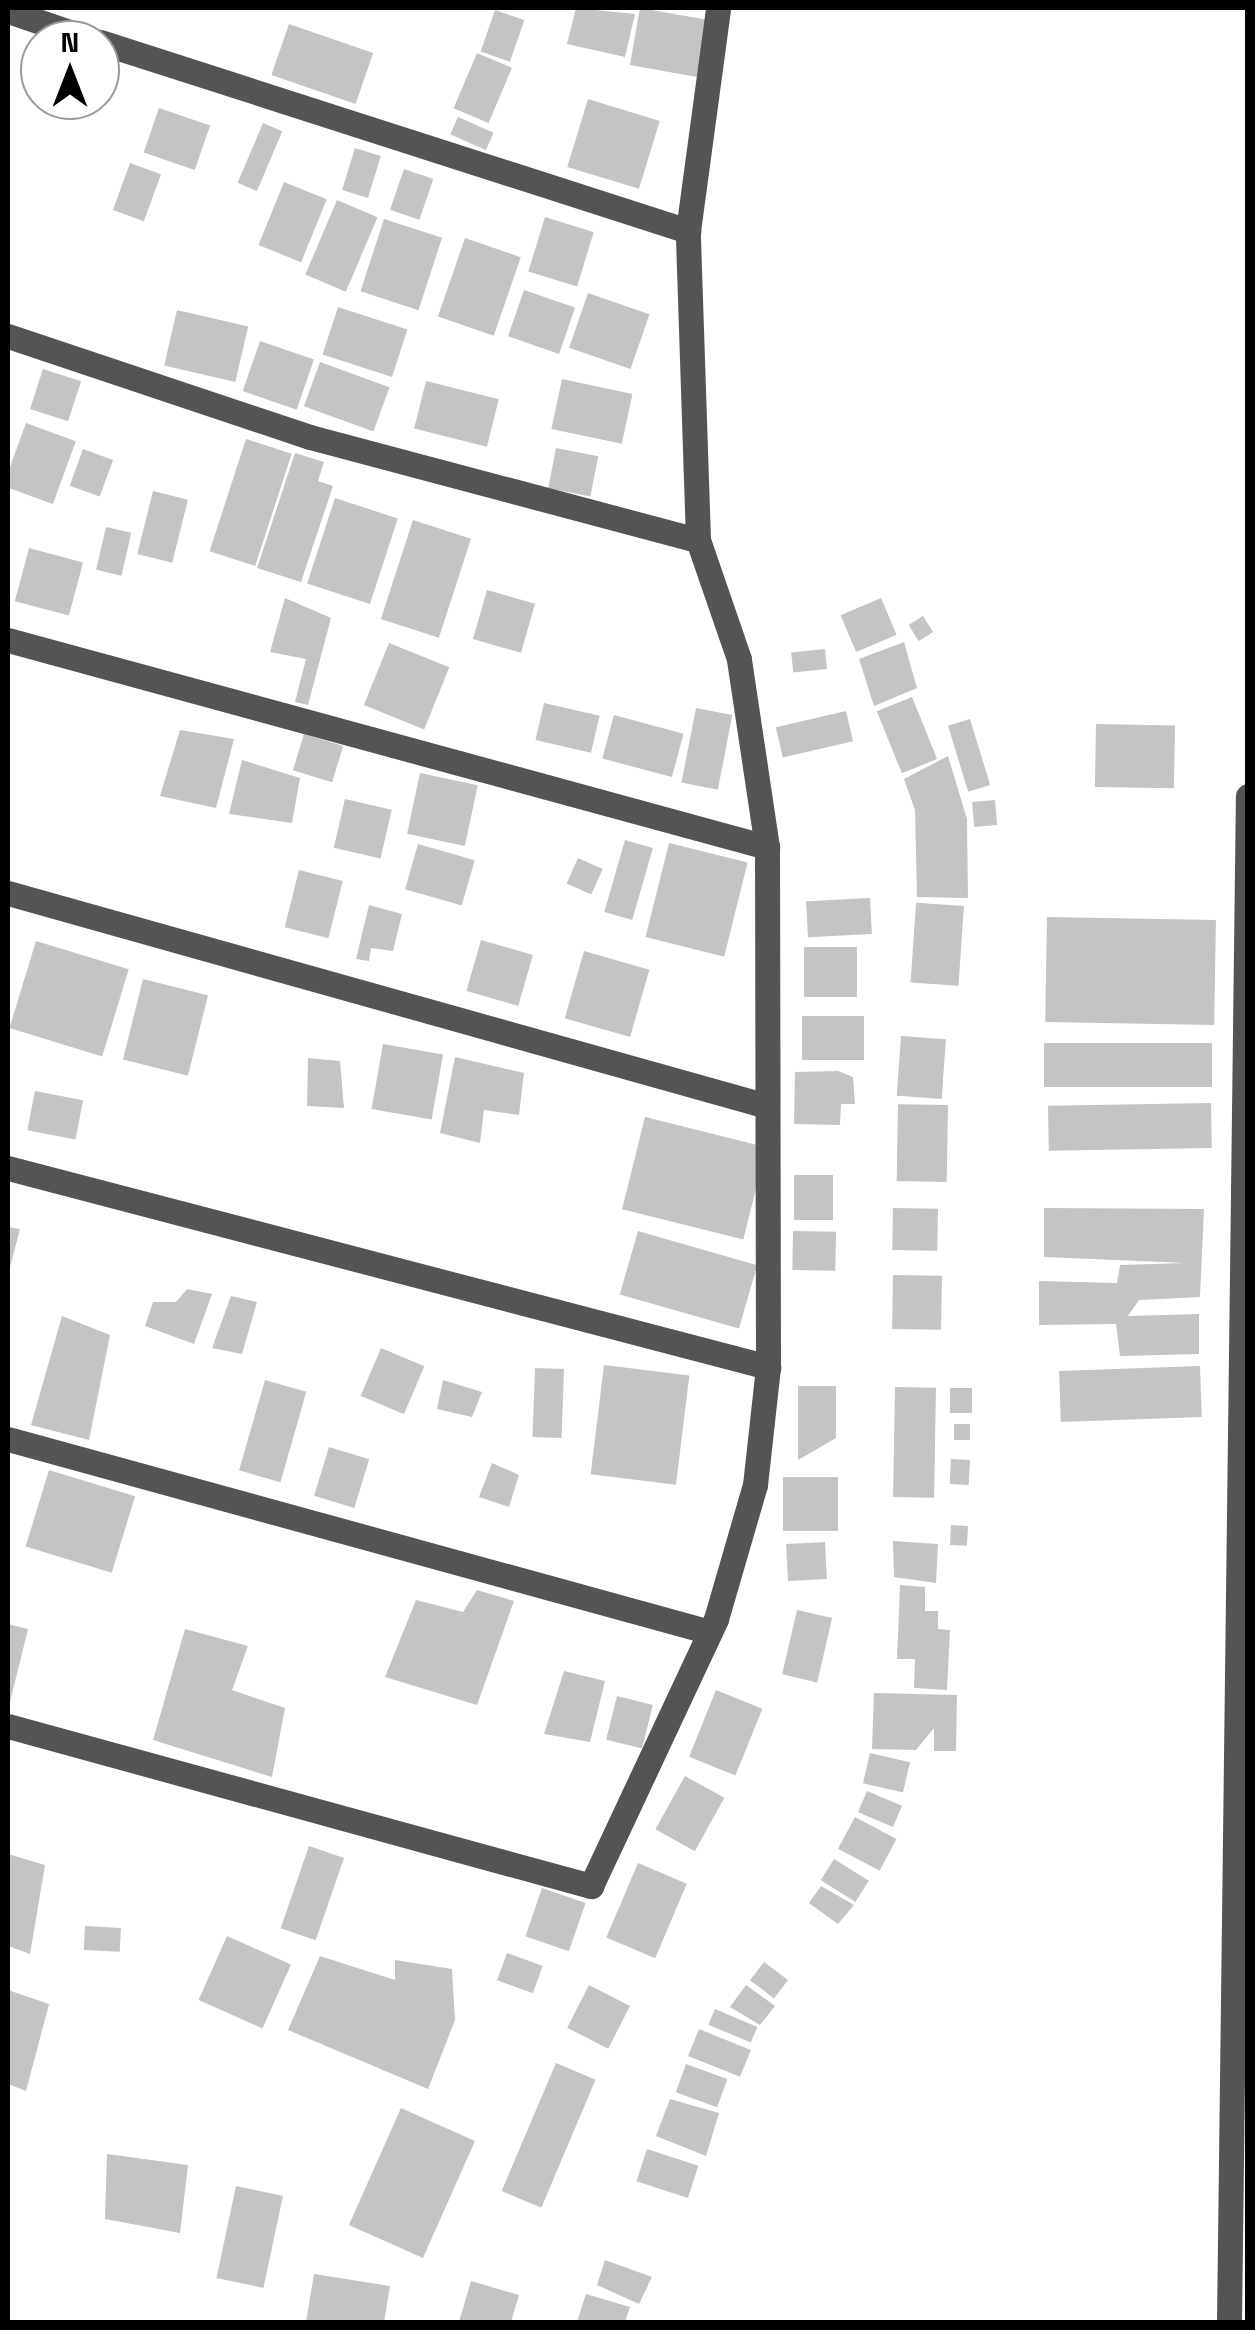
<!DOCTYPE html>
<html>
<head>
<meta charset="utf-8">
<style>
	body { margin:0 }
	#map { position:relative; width:1255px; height:2330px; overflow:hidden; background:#fff; font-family:"Space Grotesk",sans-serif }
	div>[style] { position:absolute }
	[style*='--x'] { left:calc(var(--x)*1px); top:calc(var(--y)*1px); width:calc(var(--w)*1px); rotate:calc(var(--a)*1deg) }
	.building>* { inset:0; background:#c4c4c4; transform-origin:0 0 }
	.minor>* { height:25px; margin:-12.5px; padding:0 12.5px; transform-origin:12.5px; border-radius:12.5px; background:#545454 }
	span { translate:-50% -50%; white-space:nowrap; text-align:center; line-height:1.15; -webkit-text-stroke:9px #fff; paint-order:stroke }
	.frame { position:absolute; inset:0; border:10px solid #000; pointer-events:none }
	.north { position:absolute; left:20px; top:20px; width:100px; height:100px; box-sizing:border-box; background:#fff; border:2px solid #999; border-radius:50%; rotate:0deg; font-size:28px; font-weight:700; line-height:40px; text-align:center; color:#000 }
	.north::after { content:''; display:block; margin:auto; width:35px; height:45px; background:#000; clip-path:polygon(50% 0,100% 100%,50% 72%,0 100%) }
</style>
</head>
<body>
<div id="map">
	<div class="building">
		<i style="clip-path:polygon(576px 8px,635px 14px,625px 57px,567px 44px)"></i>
		<i style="left:640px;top:8px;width:68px;height:58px;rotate:10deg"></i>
		<i style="left:495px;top:10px;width:31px;height:44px;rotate:19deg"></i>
		<i style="left:289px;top:24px;width:89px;height:54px;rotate:19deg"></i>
		<i style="left:477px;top:53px;width:38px;height:60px;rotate:23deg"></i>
		<i style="left:588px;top:99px;width:75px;height:71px;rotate:17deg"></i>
		<i style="left:159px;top:108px;width:54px;height:47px;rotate:19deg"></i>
		<i style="left:458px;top:117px;width:39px;height:19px;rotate:24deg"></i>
		<i style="left:263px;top:123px;width:21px;height:65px;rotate:23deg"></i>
		<i style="left:355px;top:148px;width:27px;height:44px;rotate:17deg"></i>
		<i style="left:130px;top:163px;width:33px;height:50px;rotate:20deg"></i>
		<i style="left:404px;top:169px;width:31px;height:43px;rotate:19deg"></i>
		<i style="left:284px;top:182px;width:46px;height:68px;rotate:22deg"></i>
		<i style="left:337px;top:200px;width:44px;height:81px;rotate:23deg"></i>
		<i style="left:545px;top:217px;width:51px;height:57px;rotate:17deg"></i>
		<i style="left:384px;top:219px;width:61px;height:76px;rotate:18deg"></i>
		<i style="left:465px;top:238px;width:59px;height:83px;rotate:19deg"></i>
		<i style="left:524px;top:290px;width:54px;height:49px;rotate:19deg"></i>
		<i style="left:588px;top:293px;width:65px;height:58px;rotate:19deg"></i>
		<i style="left:338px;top:307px;width:73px;height:50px;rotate:18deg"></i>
		<i style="left:177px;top:310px;width:73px;height:57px;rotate:13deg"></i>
		<i style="left:260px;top:341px;width:57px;height:53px;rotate:19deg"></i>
		<i style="left:320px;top:362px;width:74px;height:47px;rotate:20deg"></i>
		<i style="left:43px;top:369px;width:40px;height:42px;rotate:18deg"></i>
		<i style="left:562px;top:379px;width:72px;height:51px;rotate:12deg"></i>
		<i style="left:426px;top:381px;width:75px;height:49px;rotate:14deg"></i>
		<i style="left:26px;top:423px;width:53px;height:67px;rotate:20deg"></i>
		<i style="left:246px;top:439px;width:48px;height:118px;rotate:18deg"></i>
		<i style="left:556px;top:448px;width:43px;height:41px;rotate:11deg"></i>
		<i style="left:83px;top:449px;width:32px;height:39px;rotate:20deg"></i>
		<i style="clip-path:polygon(295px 453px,324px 462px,318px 481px,333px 486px,301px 582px,257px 568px)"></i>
		<i style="left:153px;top:491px;width:36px;height:65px;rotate:14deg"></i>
		<i style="left:335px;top:498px;width:66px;height:90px;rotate:18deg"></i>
		<i style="left:413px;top:520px;width:61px;height:104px;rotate:18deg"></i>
		<i style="left:106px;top:527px;width:26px;height:44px;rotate:13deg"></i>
		<i style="left:29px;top:548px;width:56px;height:55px;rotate:15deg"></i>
		<i style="left:487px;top:590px;width:50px;height:51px;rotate:16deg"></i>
		<i style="clip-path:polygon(285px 598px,331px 618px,308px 705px,295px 702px,306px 659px,270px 652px)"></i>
		<i style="left:881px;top:598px;width:40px;height:44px;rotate:67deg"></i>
		<i style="left:923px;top:616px;width:19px;height:17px;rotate:58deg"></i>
		<i style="clip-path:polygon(904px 642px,917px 688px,874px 706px,859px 659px)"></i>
		<i style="left:389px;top:643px;width:65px;height:67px;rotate:22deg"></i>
		<i style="left:825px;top:649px;width:20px;height:34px;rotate:84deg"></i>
		<i style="left:912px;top:697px;width:67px;height:38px;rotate:68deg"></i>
		<i style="left:544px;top:703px;width:57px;height:38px;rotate:13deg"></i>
		<i style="left:696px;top:708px;width:37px;height:76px;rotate:11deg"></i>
		<i style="left:846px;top:711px;width:31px;height:72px;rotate:77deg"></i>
		<i style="left:614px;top:715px;width:72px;height:45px;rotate:15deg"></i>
		<i style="left:970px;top:719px;width:69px;height:23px;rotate:73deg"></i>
		<i style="left:1096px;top:724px;width:79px;height:63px;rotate:1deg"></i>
		<i style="clip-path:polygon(180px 730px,234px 739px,216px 808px,160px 796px)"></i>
		<i style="left:304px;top:734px;width:41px;height:38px;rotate:17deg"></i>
		<i style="clip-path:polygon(948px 756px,967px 819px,968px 898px,917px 897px,915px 810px,904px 779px)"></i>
		<i style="clip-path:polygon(242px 760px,300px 778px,292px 823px,229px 814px)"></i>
		<i style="left:420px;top:773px;width:59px;height:62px;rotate:12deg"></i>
		<i style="left:345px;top:799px;width:48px;height:50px;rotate:13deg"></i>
		<i style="left:995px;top:800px;width:25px;height:23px;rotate:85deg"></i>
		<i style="left:625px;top:840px;width:29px;height:75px;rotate:16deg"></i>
		<i style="left:669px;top:843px;width:81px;height:97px;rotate:14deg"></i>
		<i style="left:418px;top:844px;width:59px;height:47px;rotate:16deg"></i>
		<i style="left:578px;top:858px;width:27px;height:28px;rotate:24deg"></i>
		<i style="left:299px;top:870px;width:45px;height:59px;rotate:14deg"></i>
		<i style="left:870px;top:898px;width:36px;height:64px;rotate:87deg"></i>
		<i style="clip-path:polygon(369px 905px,402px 914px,393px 951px,371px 948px,369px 961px,356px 959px)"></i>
		<i style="left:964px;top:906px;width:80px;height:48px;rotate:94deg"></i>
		<i style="left:1047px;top:917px;width:169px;height:105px;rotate:1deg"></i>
		<i style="left:481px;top:940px;width:54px;height:53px;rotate:16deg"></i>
		<i style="left:36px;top:941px;width:97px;height:91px;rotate:17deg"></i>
		<i style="left:804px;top:947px;width:53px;height:50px"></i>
		<i style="left:584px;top:951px;width:68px;height:70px;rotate:16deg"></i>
		<i style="left:143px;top:979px;width:67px;height:83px;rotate:14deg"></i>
		<i style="left:802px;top:1016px;width:62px;height:44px"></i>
		<i style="left:901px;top:1036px;width:45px;height:60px;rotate:4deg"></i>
		<i style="left:1044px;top:1043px;width:168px;height:44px"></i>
		<i style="left:383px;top:1044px;width:61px;height:66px;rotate:10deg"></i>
		<i style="clip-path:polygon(455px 1057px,524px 1073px,519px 1115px,484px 1110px,480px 1143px,440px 1133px)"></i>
		<i style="clip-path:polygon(308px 1058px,340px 1061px,344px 1108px,307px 1106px)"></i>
		<i style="clip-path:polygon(838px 1071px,853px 1077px,855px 1104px,841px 1104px,840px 1125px,794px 1124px,795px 1072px)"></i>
		<i style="left:35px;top:1091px;width:49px;height:40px;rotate:11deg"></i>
		<i style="left:1211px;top:1103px;width:45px;height:163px;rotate:89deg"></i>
		<i style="left:948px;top:1105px;width:77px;height:50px;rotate:91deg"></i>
		<i style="left:645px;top:1117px;width:125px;height:95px;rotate:14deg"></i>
		<i style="left:833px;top:1175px;width:45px;height:39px;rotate:90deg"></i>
		<i style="left:893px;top:1208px;width:45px;height:42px;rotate:1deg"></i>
		<i style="clip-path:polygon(1044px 1208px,1204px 1209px,1200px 1297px,1139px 1300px,1128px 1316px,1199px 1314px,1199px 1354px,1120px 1356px,1116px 1324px,1039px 1325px,1039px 1281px,1117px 1283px,1120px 1265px,1186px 1263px,1044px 1257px)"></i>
		<i style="clip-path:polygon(8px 1227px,20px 1229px,9px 1271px,8px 1271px)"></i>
		<i style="left:638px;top:1231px;width:124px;height:66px;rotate:16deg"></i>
		<i style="left:793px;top:1231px;width:43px;height:39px;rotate:1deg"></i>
		<i style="left:893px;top:1275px;width:49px;height:54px;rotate:1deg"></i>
		<i style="clip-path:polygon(187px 1289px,212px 1294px,194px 1344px,145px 1326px,153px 1302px,176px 1302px)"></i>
		<i style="clip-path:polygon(231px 1296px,257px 1302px,242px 1354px,212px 1348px)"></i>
		<i style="clip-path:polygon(62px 1316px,110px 1335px,89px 1440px,31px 1425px)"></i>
		<i style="left:381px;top:1348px;width:47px;height:52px;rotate:23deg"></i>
		<i style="left:604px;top:1365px;width:86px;height:110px;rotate:7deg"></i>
		<i style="left:1200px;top:1366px;width:51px;height:141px;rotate:88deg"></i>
		<i style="left:535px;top:1368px;width:29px;height:69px;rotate:2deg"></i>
		<i style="left:265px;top:1380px;width:43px;height:94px;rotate:16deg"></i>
		<i style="clip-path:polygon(443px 1380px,482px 1392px,472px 1417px,437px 1409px)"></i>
		<i style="clip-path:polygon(798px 1386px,836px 1386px,836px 1438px,798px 1460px)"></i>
		<i style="left:895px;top:1387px;width:41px;height:110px;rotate:1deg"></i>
		<i style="left:950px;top:1388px;width:22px;height:25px"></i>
		<i style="left:954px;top:1424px;width:16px;height:16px"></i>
		<i style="left:329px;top:1447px;width:42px;height:51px;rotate:17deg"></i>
		<i style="left:951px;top:1459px;width:19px;height:25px;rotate:3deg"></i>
		<i style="clip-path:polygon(492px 1463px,519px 1475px,509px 1507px,479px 1497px)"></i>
		<i style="left:49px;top:1470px;width:90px;height:80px;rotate:17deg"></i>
		<i style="left:783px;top:1477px;width:55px;height:54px"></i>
		<i style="left:951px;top:1525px;width:17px;height:20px;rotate:3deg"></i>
		<i style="clip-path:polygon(893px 1541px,938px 1544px,936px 1583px,894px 1577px)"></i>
		<i style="left:825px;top:1542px;width:37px;height:39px;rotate:87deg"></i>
		<i style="clip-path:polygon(900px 1585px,925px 1587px,925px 1611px,938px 1611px,938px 1629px,950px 1630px,947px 1690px,914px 1688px,915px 1659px,897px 1659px)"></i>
		<i style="clip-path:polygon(477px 1590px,514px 1601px,477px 1705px,385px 1677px,416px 1600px,463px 1612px)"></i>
		<i style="left:797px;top:1610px;width:36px;height:66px;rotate:13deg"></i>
		<i style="clip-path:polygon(8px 1624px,28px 1629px,9px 1706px,8px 1706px)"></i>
		<i style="clip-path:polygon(185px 1629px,248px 1646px,232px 1690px,285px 1708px,272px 1777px,153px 1740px)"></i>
		<i style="clip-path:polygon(564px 1671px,605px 1681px,590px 1742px,544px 1734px)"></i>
		<i style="left:716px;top:1690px;width:50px;height:72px;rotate:22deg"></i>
		<i style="clip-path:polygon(874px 1693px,957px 1695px,956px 1751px,934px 1751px,934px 1728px,916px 1750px,872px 1749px)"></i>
		<i style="left:617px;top:1696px;width:37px;height:45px;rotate:14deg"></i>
		<i style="left:870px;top:1753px;width:41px;height:31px;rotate:13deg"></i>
		<i style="left:685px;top:1776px;width:45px;height:61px;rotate:29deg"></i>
		<i style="left:867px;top:1791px;width:38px;height:23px;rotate:23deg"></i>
		<i style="left:855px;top:1817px;width:47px;height:36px;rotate:28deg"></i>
		<i style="left:309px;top:1846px;width:37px;height:87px;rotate:19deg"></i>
		<i style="clip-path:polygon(8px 1854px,45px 1865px,30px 1954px,8px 1946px)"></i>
		<i style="left:834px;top:1859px;width:41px;height:25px;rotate:32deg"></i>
		<i style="left:638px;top:1863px;width:53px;height:81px;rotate:23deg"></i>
		<i style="clip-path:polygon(821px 1886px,854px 1905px,838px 1924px,809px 1903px)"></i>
		<i style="left:542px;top:1888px;width:46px;height:51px;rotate:19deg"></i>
		<i style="left:85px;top:1926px;width:36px;height:24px;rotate:3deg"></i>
		<i style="left:227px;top:1936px;width:70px;height:70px;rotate:24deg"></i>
		<i style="left:507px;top:1953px;width:38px;height:29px;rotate:20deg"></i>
		<i style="clip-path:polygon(320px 1956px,395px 1980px,395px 1960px,452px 1969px,455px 2020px,428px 2089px,288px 2030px)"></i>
		<i style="left:764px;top:1962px;width:30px;height:23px;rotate:37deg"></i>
		<i style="left:589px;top:1985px;width:46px;height:48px;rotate:27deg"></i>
		<i style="clip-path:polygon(746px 1985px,775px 2006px,760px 2025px,730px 2007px)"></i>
		<i style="clip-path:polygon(8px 1990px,49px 2004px,26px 2091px,8px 2084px)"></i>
		<i style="left:715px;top:2009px;width:46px;height:17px;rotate:23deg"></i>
		<i style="left:699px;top:2029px;width:56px;height:29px;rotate:22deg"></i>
		<i style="left:556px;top:2063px;width:43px;height:139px;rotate:23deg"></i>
		<i style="left:686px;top:2064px;width:44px;height:30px;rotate:20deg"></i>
		<i style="clip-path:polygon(670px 2099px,719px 2113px,706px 2156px,656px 2136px)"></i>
		<i style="left:401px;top:2108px;width:81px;height:128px;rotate:24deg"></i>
		<i style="left:647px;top:2149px;width:54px;height:34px;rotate:18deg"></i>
		<i style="clip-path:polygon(107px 2154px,188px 2165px,180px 2233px,105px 2219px)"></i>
		<i style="left:236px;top:2186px;width:48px;height:94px;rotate:12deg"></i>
		<i style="clip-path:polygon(605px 2260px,652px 2277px,639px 2304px,597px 2285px)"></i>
		<i style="clip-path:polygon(314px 2274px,390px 2286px,384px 2322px,306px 2322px)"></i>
		<i style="clip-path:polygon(471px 2281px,519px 2295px,511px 2322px,459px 2322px)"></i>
		<i style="clip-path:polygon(586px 2294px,630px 2307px,625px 2322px,577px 2322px)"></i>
	</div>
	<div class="minor">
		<i style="--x:8;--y:11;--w:90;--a:18.8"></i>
		<i style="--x:100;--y:42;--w:618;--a:17.82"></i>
		<i style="--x:8;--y:336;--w:318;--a:18.5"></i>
		<i style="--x:310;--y:437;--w:401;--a:14.9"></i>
		<i style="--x:8;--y:640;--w:787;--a:15.26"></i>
		<i style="--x:8;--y:893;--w:788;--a:15.68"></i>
		<i style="--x:8;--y:1168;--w:786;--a:14.67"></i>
		<i style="--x:8;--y:1439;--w:728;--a:15.37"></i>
		<i style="--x:8;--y:1726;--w:605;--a:15.35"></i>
		<i style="--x:591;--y:1886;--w:295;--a:-64.9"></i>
		<i style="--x:716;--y:1619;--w:140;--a:-73.8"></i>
		<i style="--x:755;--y:1485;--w:119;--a:-83.7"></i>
		<i style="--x:768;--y:1367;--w:520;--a:-90.11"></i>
		<i style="--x:767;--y:847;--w:190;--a:-98.5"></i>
		<i style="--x:739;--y:659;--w:126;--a:-109"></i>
		<i style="--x:698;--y:540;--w:309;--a:-91.9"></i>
		<i style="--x:688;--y:231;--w:225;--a:-82.3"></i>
		<i style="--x:1229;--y:2322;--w:1526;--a:-89.29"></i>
	</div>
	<div class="frame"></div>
	<div class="north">N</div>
</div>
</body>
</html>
